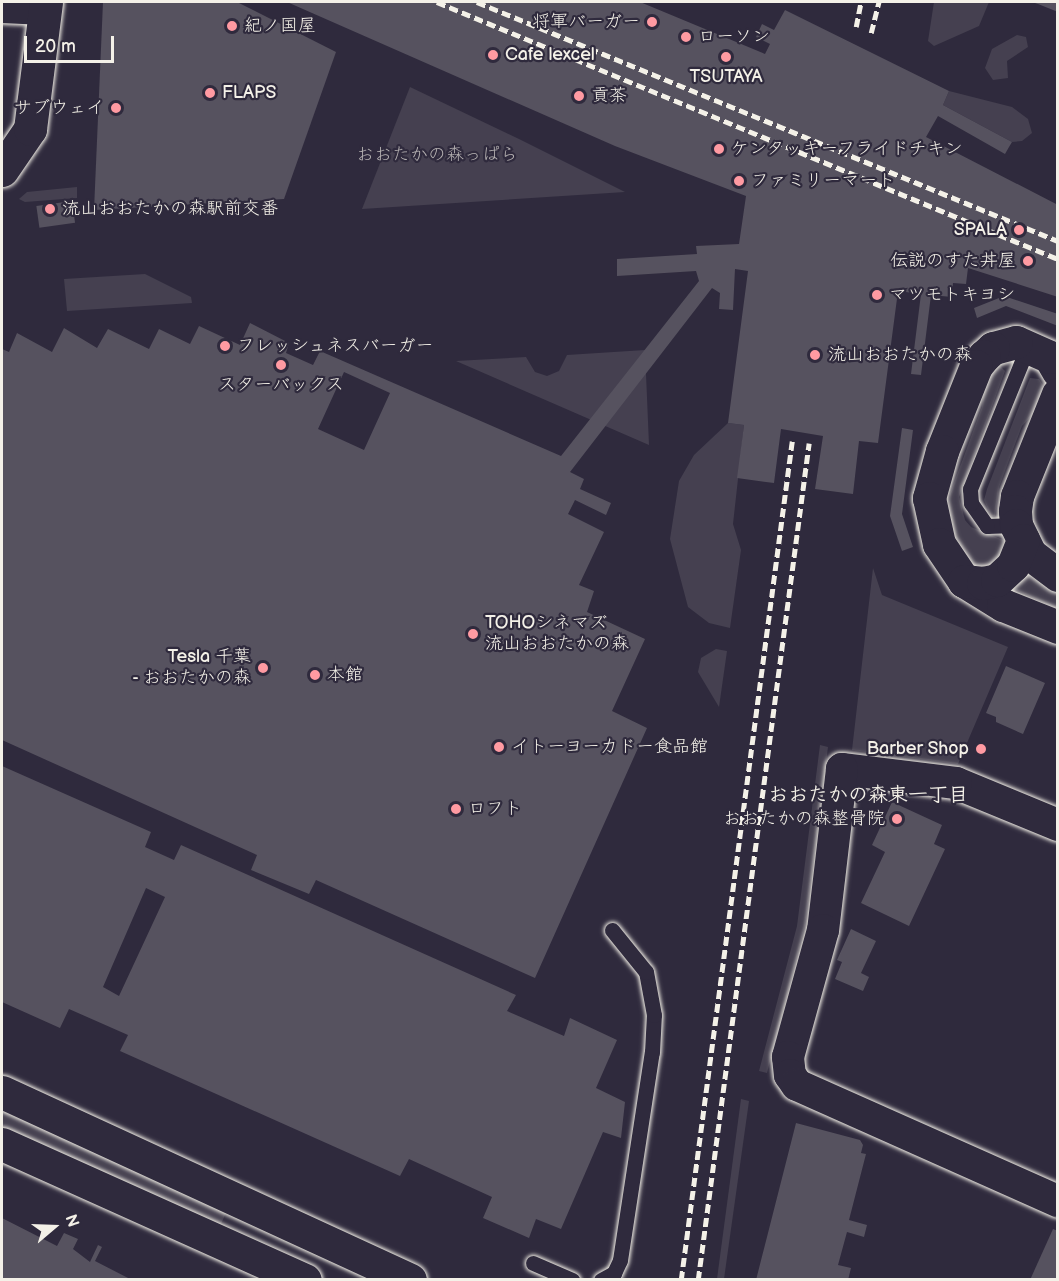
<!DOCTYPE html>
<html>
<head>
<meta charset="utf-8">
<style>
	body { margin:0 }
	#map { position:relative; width:1059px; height:1281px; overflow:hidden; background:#2f2a3d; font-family:"Balsamiq Sans","Klee One",sans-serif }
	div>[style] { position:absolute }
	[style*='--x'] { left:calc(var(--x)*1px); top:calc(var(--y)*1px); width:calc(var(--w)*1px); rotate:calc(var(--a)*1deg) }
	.green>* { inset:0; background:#454050; transform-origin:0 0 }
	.building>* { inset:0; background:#56525f; transform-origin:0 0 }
	.roads { filter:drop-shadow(0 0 2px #f4f1e8) drop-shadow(0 0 2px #f4f1e8) }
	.lane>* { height:15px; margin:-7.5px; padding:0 7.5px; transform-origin:7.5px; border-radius:7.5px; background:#2f2a3d }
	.street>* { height:32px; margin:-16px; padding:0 16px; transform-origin:16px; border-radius:16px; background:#2f2a3d }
	.secondary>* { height:33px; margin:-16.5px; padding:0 16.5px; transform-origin:16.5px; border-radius:16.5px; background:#2f2a3d }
	.rail>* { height:4.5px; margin-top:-2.25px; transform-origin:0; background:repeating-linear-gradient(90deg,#f4f1e8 0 9px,transparent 0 13.5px) }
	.dots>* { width:16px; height:16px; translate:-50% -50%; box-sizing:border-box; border:3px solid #2f2a3d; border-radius:50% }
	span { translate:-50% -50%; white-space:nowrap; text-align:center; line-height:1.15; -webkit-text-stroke:4.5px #2f2a3d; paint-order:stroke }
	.poi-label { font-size:18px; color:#f4f1e8 }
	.right { translate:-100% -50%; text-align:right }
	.left { translate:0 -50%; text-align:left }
	.park-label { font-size:18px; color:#b7b3b3 }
	.neighbourhood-label { font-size:20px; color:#f4f1e8; font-weight:700 }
	.frame { position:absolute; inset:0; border:3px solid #f4f1e8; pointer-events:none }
	.north { position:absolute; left:24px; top:1197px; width:60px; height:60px; -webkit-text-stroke:4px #2f2a3d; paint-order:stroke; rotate:71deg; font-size:16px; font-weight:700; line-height:24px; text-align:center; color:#f4f1e8 }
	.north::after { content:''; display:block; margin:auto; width:21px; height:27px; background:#f4f1e8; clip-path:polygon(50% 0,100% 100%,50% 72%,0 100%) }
	.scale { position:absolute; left:24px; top:36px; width:90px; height:27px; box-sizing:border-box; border:3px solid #f4f1e8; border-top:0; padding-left:8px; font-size:18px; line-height:21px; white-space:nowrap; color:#f4f1e8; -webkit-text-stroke:4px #2f2a3d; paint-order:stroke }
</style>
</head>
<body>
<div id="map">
	<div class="green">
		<i style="clip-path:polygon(934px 2px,989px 2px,979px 26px,934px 46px,928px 41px)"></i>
		<i style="clip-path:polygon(1017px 35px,1026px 37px,1028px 47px,1007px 61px,1008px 78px,993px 80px,985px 68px,992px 49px)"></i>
		<i style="clip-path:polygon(410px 87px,519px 139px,625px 192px,362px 209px)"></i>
		<i style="clip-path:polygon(949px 91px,1012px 107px,1028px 119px,1032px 133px,1022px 141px,1012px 142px,943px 105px)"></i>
		<i style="clip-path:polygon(77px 187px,77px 198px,25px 202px,19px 199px,27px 192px)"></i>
		<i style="clip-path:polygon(145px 274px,191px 297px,192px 303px,67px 311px,64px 279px)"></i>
		<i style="clip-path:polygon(645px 350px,649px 445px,456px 361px,526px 357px,535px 372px,547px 376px,559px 371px,567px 355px)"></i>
		<i style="clip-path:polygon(997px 363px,1005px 371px,959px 497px,965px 520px,971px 527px,1003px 540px,1008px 560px,989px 576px,969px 563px,951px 527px,948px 511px,950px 494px,982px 407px,985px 379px)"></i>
		<i style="clip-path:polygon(1030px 378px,1039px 379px,1044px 387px,1034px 413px,1022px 426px,999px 487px,995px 516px,991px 516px,984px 500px,987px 489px)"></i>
		<i style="clip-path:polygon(728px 423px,744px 425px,733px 524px,741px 550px,730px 628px,709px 623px,688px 607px,670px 539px,679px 481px,694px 455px)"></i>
		<i style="clip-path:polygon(873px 568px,882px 595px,1008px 647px,958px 764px,852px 750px)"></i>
		<i style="clip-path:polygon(1024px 574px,1057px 592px,1057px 609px,1012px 588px)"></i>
		<i style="clip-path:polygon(716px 649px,727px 651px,719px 707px,698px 672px,701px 658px)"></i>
		<i style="clip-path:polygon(820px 745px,828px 747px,805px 925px,767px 1073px,759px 1071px,797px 926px)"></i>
		<i style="clip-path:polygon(741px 1099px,749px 1101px,724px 1279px,717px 1279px)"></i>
		<i style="left:2px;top:1111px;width:246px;height:15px;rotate:24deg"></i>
	</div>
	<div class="building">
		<i style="clip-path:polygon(103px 2px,237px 2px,336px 52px,284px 199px,94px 210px)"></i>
		<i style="clip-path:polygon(evenodd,287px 2px,640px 2px,765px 54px,770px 44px,756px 37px,762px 24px,774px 30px,785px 10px,949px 91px,943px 105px,1012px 142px,1009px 147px,1005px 154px,938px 116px,926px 137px,1058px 205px,1058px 297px,968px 268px,966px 284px,953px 283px,952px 297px,931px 295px,921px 375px,911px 374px,921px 294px,898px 291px,878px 443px,859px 441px,853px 494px,815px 489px,823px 436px,781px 429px,774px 483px,737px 478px,744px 425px,728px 423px,748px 271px,735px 269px,733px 310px,719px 309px,720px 293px,712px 288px,570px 472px,584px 479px,580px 489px,611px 503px,606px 515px,575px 500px,568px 514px,604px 532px,579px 585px,594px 591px,587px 612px,645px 639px,612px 711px,647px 728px,535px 978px,316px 880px,309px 894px,251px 870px,257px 855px,2px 740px,2px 349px,9px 352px,17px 333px,52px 352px,64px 328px,97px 348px,108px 329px,149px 349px,159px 329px,190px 344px,199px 326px,240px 345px,250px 323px,289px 343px,286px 353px,313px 365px,320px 351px,561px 456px,699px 281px,696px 271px,617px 276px,617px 259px,697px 254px,696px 246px,739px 244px,746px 196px,615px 146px,287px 2px,344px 372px,390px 393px,364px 450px,318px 429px,344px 372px)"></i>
		<i style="clip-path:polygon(1032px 2px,1058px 2px,1058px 12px,1038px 4px)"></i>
		<i style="left:72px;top:201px;width:22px;height:36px;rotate:82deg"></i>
		<i style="clip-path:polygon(1004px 296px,1058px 314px,1058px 326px,1006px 306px,977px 318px,974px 308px)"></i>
		<i style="clip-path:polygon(902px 428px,913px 430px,902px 514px,913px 547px,902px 551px,890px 516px)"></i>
		<i style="clip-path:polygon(1006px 666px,1045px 683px,1023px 734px,996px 722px,996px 717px,986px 713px)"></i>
		<i style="clip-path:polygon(evenodd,2px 766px,151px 832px,145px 847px,174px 860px,181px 845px,516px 995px,507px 1011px,564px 1036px,570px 1018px,617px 1040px,596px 1088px,625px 1102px,621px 1138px,603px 1132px,561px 1229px,536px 1219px,529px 1238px,483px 1218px,492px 1197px,409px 1159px,400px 1176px,120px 1051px,128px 1035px,69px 1009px,60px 1028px,2px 1002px,2px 766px,146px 888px,165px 897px,119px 996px,103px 987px,146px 888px)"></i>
		<i style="clip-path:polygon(892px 802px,942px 825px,934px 844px,945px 849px,909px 926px,861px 903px,885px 852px,872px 845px)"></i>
		<i style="clip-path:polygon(851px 929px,876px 941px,861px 973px,869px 977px,863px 991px,835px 979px,842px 962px,837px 960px)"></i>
		<i style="clip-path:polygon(796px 1123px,860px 1140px,863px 1145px,861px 1153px,866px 1154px,849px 1220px,867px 1225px,864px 1237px,847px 1232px,838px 1265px,851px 1268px,848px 1280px,756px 1280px)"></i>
		<i style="clip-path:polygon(2px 1218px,57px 1246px,64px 1233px,78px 1239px,73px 1249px,90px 1262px,98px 1245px,102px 1247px,95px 1261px,132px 1280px,5px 1280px,2px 1278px)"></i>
		<i style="clip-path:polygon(1053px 1229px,1058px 1231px,1058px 1280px,1030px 1280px)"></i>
	</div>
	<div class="roads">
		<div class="lane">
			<i style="--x:1016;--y:525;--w:29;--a:178"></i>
			<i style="--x:987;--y:526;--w:28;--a:-125"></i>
			<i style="--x:971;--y:503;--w:14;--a:-94"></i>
			<i style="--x:970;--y:489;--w:154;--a:-67.9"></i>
			<i style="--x:533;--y:1263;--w:43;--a:23.6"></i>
			<i style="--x:601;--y:1280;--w:15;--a:-28"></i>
			<i style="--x:614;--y:1273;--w:14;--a:-65"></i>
			<i style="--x:620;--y:1260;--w:210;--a:-81.3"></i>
			<i style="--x:652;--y:1052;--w:37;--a:-87"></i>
			<i style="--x:654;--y:1015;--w:44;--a:-100.5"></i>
			<i style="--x:646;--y:972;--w:54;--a:-129"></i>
		</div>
		<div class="street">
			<i style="--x:2;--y:7;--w:43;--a:2.7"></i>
			<i style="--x:1058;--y:825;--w:110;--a:-157.6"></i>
			<i style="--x:956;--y:783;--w:115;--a:-173"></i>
			<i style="--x:842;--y:769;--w:162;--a:96.7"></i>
			<i style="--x:823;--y:930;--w:132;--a:105.4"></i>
			<i style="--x:788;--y:1057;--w:18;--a:84"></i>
			<i style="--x:790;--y:1075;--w:12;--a:55"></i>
			<i style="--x:797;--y:1085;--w:286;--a:24"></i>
		</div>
		<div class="secondary">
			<i style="--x:2;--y:170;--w:50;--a:-55.7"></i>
			<i style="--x:30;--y:129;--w:128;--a:-82.8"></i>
			<i style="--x:1058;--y:371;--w:16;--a:-120"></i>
			<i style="--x:1050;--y:357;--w:37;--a:-156"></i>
			<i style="--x:1016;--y:342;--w:24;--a:165"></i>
			<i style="--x:993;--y:348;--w:12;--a:138"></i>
			<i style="--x:984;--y:356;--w:13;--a:129"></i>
			<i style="--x:976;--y:366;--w:92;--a:111.8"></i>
			<i style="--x:942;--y:451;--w:49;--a:105.5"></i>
			<i style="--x:929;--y:498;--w:47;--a:77.7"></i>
			<i style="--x:939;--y:544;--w:45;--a:56"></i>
			<i style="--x:964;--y:581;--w:46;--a:31.6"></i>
			<i style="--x:1003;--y:605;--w:59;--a:21.8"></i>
			<i style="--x:1058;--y:394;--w:110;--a:111.9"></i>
			<i style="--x:1017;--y:496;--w:15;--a:98"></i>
			<i style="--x:1015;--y:511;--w:14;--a:86"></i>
			<i style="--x:1016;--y:525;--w:32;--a:64"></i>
			<i style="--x:1030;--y:554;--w:35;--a:37"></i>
			<i style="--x:964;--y:581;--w:19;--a:6"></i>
			<i style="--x:983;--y:583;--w:14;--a:-12"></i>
			<i style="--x:997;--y:580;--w:22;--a:-43"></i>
			<i style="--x:1013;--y:565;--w:27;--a:-68"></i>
			<i style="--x:2;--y:1092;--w:449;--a:24.7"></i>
			<i style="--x:2;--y:1144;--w:332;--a:24.2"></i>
		</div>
	</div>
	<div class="rail">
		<i style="--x:437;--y:2;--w:672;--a:22.48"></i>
		<i style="--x:477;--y:2;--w:628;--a:22.36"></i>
		<i style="--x:856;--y:27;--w:25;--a:-79"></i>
		<i style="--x:871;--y:33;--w:32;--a:-76"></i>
		<i style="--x:681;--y:1280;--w:846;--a:-82.46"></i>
		<i style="--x:698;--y:1280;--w:844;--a:-82.45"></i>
	</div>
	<div class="dots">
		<i style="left:652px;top:22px;background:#ff9aa2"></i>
		<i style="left:232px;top:26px;background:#ff9aa2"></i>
		<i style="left:686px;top:37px;background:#ff9aa2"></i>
		<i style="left:493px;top:55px;background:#ff9aa2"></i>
		<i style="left:726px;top:57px;background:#ff9aa2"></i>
		<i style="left:210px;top:93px;background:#ff9aa2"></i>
		<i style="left:579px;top:96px;background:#ff9aa2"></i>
		<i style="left:116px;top:108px;background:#ff9aa2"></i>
		<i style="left:719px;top:149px;background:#ff9aa2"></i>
		<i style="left:739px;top:181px;background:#ff9aa2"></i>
		<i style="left:50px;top:209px;background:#ff9aa2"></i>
		<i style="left:1019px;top:230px;background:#ff9aa2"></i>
		<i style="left:1028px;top:261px;background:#ff9aa2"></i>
		<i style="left:877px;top:295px;background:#ff9aa2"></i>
		<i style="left:225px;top:346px;background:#ff9aa2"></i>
		<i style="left:815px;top:355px;background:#ff9aa2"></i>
		<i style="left:281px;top:365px;background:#ff9aa2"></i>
		<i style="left:473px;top:634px;background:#ff9aa2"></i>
		<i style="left:263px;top:668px;background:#ff9aa2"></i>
		<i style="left:315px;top:675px;background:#ff9aa2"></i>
		<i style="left:499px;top:747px;background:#ff9aa2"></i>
		<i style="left:981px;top:749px;background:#ff9aa2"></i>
		<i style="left:456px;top:809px;background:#ff9aa2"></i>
		<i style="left:897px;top:819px;background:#ff9aa2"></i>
	</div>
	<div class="poi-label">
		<span class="right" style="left:640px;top:22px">将軍バーガー</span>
		<span class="left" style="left:244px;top:26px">紀ノ国屋</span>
		<span class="left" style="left:698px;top:37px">ローソン</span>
		<span class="left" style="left:505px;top:55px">Cafe lexcel</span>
		<span style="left:726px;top:77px">TSUTAYA</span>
		<span class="left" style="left:222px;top:93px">FLAPS</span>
		<span class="left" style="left:591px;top:96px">貢茶</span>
		<span class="right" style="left:104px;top:108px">サブウェイ</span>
		<span class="left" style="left:731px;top:149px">ケンタッキーフライドチキン</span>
		<span class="left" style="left:751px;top:181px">ファミリーマート</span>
		<span class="left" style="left:62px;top:209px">流山おおたかの森駅前交番</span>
		<span class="right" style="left:1007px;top:230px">SPALA</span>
		<span class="right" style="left:1016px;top:261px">伝説のすた丼屋</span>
		<span class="left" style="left:889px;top:295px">マツモトキヨシ</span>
		<span class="left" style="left:237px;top:346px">フレッシュネスバーガー</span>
		<span class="left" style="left:828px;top:355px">流山おおたかの森</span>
		<span style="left:281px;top:385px">スターバックス</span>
		<span class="left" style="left:485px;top:634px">TOHOシネマズ<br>流山おおたかの森</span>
		<span class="right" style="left:251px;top:668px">Tesla 千葉<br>- おおたかの森</span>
		<span class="left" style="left:327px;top:675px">本館</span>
		<span class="left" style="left:511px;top:747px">イトーヨーカドー食品館</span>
		<span class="right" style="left:969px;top:749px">Barber Shop</span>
		<span class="left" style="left:468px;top:809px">ロフト</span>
		<span class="right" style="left:885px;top:819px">おおたかの森整骨院</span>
	</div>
	<div class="park-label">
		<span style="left:437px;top:155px">おおたかの森っぱら</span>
	</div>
	<div class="neighbourhood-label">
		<span style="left:868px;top:795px">おおたかの森東一丁目</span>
	</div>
	<div class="frame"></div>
	<div class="north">N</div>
	<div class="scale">20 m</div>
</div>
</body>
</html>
